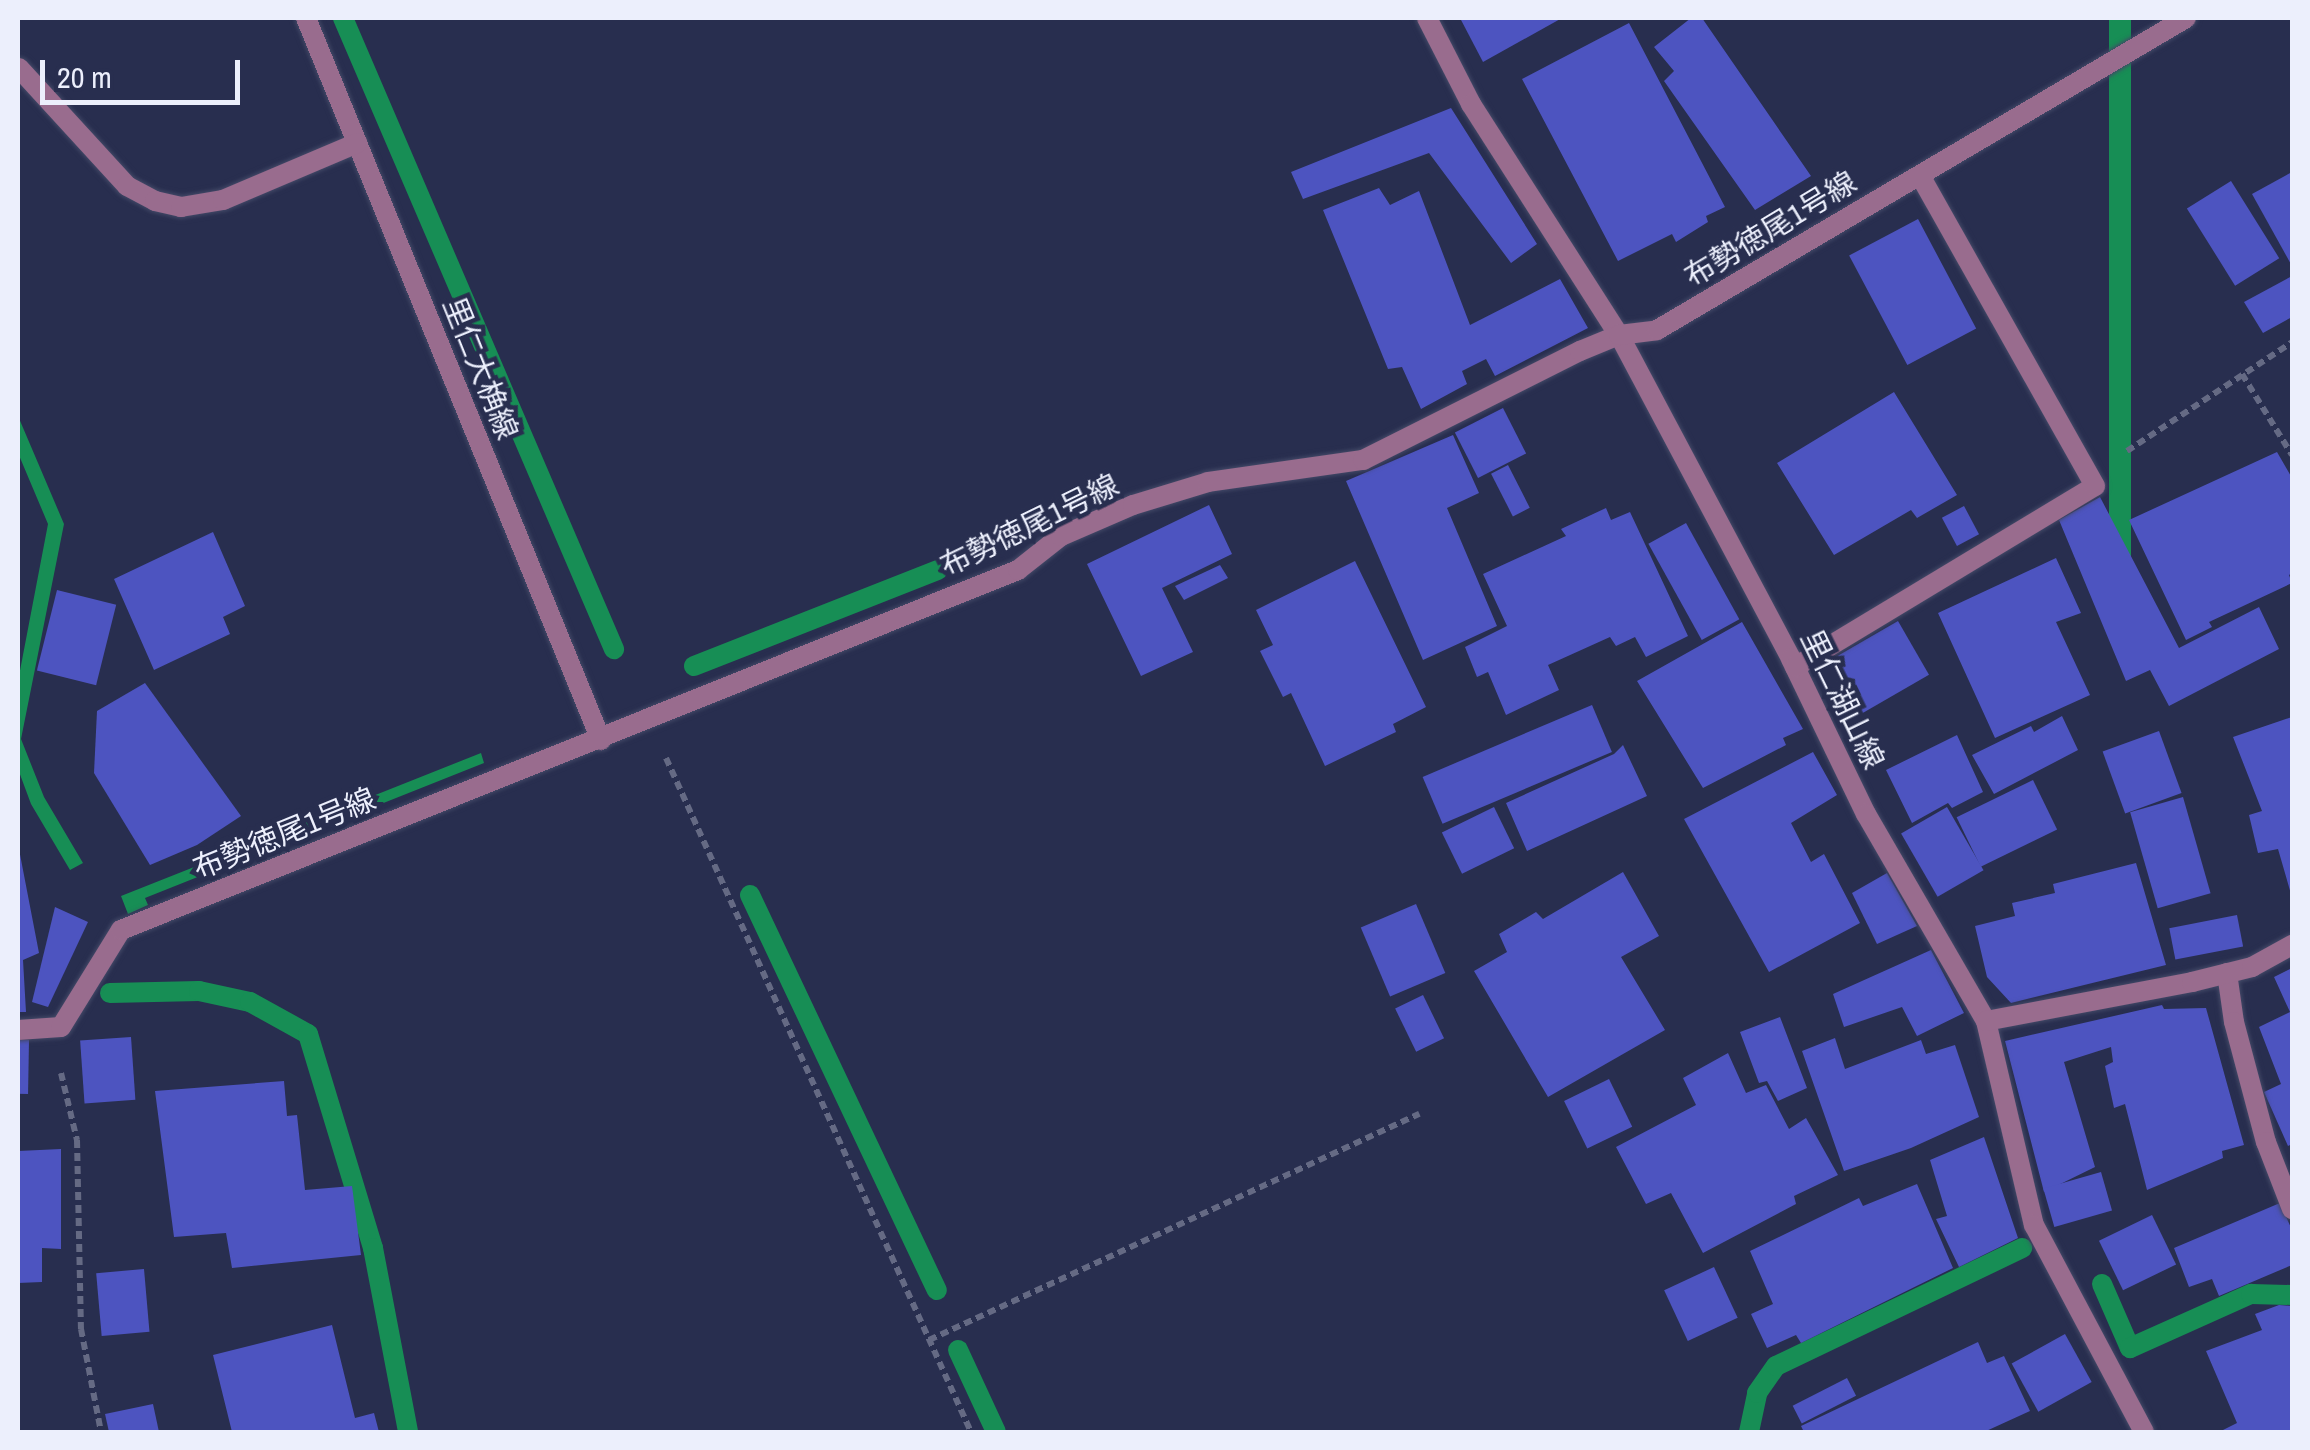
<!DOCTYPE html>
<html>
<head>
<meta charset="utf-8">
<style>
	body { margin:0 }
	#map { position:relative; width:2310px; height:1450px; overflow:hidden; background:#282e4f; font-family:"Archivo Narrow","Noto Sans JP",sans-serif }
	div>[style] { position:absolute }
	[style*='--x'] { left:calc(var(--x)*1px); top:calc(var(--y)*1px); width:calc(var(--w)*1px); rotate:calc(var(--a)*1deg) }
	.water>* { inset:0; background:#178e55; transform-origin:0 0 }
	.stream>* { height:20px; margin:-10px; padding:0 10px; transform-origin:10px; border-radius:10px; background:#178e55 }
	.building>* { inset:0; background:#4d54c0; transform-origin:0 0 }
	.path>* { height:6px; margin-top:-3px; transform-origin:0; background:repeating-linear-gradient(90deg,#656a84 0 8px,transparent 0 13px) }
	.roads { filter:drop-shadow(0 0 2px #434967) drop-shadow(0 0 2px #434967) }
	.street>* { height:20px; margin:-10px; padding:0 10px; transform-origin:10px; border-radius:10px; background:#996c8e }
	span { translate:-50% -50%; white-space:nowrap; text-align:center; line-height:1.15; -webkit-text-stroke:9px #282e4f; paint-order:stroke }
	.street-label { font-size:30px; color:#eceffc }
	.frame { position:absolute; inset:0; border:20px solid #eceffc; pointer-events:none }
	.scale { position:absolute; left:40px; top:60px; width:200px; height:45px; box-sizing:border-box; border:5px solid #eceffc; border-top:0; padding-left:12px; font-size:30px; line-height:35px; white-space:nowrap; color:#eceffc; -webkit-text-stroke:8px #282e4f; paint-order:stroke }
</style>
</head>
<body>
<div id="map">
	<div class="water">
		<i style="left:2109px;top:18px;width:22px;height:542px"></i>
		<i style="clip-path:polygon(18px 416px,64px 524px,21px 739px,44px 797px,83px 863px,70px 870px,31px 804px,18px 769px,18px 681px,48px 524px,18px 453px)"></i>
		<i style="clip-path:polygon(481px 753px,484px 763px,145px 898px,148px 905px,128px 914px,121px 896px)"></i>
	</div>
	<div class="stream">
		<i style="--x:343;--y:18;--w:687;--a:66.76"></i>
		<i style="--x:694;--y:666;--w:262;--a:-21.5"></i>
		<i style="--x:750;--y:895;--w:437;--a:64.7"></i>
		<i style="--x:110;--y:993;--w:89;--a:-1.3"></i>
		<i style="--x:199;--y:991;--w:52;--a:12.2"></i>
		<i style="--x:250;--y:1002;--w:66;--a:28.9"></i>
		<i style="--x:308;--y:1034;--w:224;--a:73.1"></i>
		<i style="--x:373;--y:1248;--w:187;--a:79.2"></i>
		<i style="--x:2102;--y:1284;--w:70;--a:66.4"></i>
		<i style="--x:2130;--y:1348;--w:133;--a:-24.1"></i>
		<i style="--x:2251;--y:1294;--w:41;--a:1.4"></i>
		<i style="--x:958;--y:1350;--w:90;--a:65.1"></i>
		<i style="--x:1749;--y:1432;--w:40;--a:-78"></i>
		<i style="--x:1757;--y:1393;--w:33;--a:-55"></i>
		<i style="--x:1776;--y:1366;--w:273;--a:-25.6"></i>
	</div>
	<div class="building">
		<i style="clip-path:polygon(1460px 18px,1562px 18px,1483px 62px)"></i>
		<i style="clip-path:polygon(1691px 18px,1702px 18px,1811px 176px,1755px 210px,1664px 81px,1674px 71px,1654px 47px)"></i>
		<i style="clip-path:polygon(1629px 23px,1725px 207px,1706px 216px,1708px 222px,1676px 242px,1672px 234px,1618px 261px,1522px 79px)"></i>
		<i style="clip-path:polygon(1451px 108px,1537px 244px,1511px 263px,1429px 153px,1303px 199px,1291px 172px)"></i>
		<i style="clip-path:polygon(2292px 172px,2292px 266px,2252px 194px)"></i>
		<i style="left:2231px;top:181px;width:91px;height:52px;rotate:58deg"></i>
		<i style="clip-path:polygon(1379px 188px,1390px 205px,1419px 191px,1470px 325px,1560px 279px,1588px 328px,1495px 376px,1486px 359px,1462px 371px,1467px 384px,1421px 409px,1402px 367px,1388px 369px,1323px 210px)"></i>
		<i style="left:1918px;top:219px;width:124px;height:78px;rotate:62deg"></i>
		<i style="clip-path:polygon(2292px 276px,2292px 317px,2263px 333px,2244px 302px)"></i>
		<i style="clip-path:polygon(1894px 392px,1957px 495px,1917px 518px,1911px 510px,1834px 555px,1777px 463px)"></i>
		<i style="left:1503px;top:408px;width:51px;height:54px;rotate:63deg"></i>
		<i style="clip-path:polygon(1453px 435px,1479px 493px,1447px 508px,1497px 626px,1423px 660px,1346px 481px)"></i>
		<i style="clip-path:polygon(2277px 452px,2292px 478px,2292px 573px,2289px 575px,2292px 583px,2209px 622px,2212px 627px,2186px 640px,2129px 520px)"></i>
		<i style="left:1508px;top:465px;width:48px;height:19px;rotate:63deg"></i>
		<i style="clip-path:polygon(2100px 497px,2179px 648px,2259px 607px,2279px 649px,2169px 706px,2150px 670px,2126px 681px,2059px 520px)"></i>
		<i style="clip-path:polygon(1209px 505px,1232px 554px,1162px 588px,1193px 652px,1141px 676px,1087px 564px)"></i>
		<i style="left:1964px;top:506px;width:32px;height:25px;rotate:62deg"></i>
		<i style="clip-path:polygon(1606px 508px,1611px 520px,1630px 512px,1688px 636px,1646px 657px,1635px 637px,1616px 646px,1610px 637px,1548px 665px,1559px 690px,1506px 715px,1488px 672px,1477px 677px,1465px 647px,1507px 626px,1483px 574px,1566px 536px,1561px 529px)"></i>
		<i style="left:1686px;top:523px;width:110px;height:43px;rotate:61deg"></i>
		<i style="clip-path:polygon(213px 532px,245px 606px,223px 617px,230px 634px,154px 670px,114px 579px)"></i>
		<i style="clip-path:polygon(2056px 558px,2081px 613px,2056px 622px,2090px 695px,1995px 738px,1938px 613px)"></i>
		<i style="clip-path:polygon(1355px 561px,1426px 707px,1393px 724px,1396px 732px,1325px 766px,1291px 693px,1283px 697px,1260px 651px,1273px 645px,1256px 610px)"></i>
		<i style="clip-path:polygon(1220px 565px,1228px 578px,1184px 600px,1175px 586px)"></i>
		<i style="left:57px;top:590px;width:61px;height:83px;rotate:14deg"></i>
		<i style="left:1898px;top:621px;width:62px;height:79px;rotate:60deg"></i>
		<i style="clip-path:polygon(1742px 622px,1803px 729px,1783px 738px,1786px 745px,1703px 788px,1637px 681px)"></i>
		<i style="clip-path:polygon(145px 683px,241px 816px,197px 845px,150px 865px,94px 773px,97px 711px)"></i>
		<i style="left:1592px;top:705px;width:51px;height:184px;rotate:67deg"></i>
		<i style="clip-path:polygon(2062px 716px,2078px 750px,1994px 794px,1972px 755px,2031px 726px,2034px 732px)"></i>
		<i style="clip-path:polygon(2292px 717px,2292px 894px,2291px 894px,2278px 849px,2258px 853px,2249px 815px,2262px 811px,2233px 737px)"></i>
		<i style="left:2159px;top:731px;width:66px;height:60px;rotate:70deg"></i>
		<i style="clip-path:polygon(1957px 735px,1983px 792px,1952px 808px,1948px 803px,1912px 823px,1886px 770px)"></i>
		<i style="clip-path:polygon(1623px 745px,1647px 796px,1527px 851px,1506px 803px,1614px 754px)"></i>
		<i style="clip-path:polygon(1813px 752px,1837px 795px,1791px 823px,1811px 862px,1824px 854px,1860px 923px,1769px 972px,1684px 819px)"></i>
		<i style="left:2033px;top:780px;width:55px;height:85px;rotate:64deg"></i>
		<i style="left:2183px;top:797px;width:100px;height:55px;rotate:74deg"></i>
		<i style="left:1494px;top:807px;width:46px;height:58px;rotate:64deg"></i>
		<i style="left:1947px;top:807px;width:73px;height:53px;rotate:60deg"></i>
		<i style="clip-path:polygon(18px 844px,39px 953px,23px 960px,26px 1012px,18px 1012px)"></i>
		<i style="clip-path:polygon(2136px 863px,2166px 965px,2011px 1003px,1987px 977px,1975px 926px,2015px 916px,2012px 903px,2055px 893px,2053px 884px)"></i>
		<i style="clip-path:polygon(1623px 872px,1659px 936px,1621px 957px,1665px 1030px,1548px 1097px,1474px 971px,1507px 952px,1499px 934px,1536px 912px,1543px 919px)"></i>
		<i style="clip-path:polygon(1887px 873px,1917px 926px,1877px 944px,1852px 893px)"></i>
		<i style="left:1416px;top:904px;width:75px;height:60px;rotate:67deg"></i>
		<i style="clip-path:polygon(55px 907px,88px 922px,48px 1007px,32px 1002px)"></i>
		<i style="left:2237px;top:915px;width:32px;height:69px;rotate:79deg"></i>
		<i style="clip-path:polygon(1931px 950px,1964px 1013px,1917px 1036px,1902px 1007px,1844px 1027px,1833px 994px)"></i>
		<i style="clip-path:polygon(2292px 968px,2292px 1144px,2288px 1146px,2264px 1092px,2281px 1084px,2259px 1027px,2290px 1012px,2274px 977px)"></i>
		<i style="left:1423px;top:995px;width:48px;height:31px;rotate:64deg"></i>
		<i style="clip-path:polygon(2162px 1005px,2164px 1009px,2206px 1008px,2244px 1145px,2222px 1151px,2223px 1158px,2147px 1190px,2125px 1104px,2114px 1108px,2105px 1066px,2113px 1062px,2111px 1047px,2064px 1062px,2095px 1167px,2044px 1192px,2005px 1041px)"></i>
		<i style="clip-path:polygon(1780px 1017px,1807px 1088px,1778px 1101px,1767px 1081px,1759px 1083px,1740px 1032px)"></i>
		<i style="left:131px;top:1037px;width:63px;height:51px;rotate:86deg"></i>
		<i style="clip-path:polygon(1835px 1038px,1845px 1069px,1921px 1040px,1926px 1054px,1955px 1045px,1979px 1117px,1911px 1148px,1844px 1171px,1802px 1051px)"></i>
		<i style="left:29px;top:1040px;width:54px;height:11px;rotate:91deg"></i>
		<i style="clip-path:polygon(1728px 1053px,1746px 1093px,1766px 1085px,1789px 1129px,1806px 1118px,1838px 1175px,1794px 1196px,1796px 1204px,1703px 1253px,1671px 1193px,1646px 1204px,1616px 1147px,1696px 1105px,1683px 1078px)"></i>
		<i style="left:1609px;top:1079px;width:53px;height:50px;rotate:64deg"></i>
		<i style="clip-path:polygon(284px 1081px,287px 1116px,297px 1115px,305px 1190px,352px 1186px,361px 1255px,232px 1268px,226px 1233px,174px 1237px,155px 1091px)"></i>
		<i style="clip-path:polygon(1984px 1137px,2018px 1238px,1959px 1267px,1936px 1219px,1947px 1216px,1930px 1160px)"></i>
		<i style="clip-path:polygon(61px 1149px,61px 1249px,42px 1248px,42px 1282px,18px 1283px,18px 1151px)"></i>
		<i style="left:2101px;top:1172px;width:40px;height:60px;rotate:74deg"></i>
		<i style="clip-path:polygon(1917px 1184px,1953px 1268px,1801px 1343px,1796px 1335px,1767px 1348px,1751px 1314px,1773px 1304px,1750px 1251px,1859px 1198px,1863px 1206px)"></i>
		<i style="clip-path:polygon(2280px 1203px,2292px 1230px,2292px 1265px,2219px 1296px,2212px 1279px,2189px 1287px,2174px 1248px)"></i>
		<i style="left:2152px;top:1215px;width:55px;height:59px;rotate:64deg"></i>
		<i style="left:1714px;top:1267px;width:56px;height:55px;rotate:65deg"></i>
		<i style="left:144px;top:1269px;width:63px;height:48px;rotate:85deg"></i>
		<i style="clip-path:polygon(2279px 1305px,2292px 1306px,2292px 1432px,2219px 1432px,2237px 1423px,2206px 1351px,2262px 1330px,2255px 1314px)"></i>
		<i style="clip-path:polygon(332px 1325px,355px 1418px,374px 1413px,379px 1432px,232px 1432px,213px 1355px)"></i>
		<i style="left:2065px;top:1334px;width:55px;height:61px;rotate:61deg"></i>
		<i style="clip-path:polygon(1978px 1342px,1987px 1363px,2004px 1356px,2030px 1411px,1984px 1432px,1804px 1432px,1801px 1426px)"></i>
		<i style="left:1847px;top:1378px;width:20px;height:61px;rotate:63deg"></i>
		<i style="clip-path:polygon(153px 1404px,159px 1432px,109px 1432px,105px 1414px)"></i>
	</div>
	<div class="path">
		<i style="--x:2242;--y:374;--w:95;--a:58.3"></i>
		<i style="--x:2127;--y:451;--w:198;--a:-33.4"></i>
		<i style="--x:666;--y:758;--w:740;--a:65.65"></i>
		<i style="--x:61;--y:1073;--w:69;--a:76.6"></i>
		<i style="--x:77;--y:1140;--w:189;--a:88.8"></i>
		<i style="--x:81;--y:1329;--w:105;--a:79"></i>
		<i style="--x:929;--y:1340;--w:540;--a:-24.76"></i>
	</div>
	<div class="roads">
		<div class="street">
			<i style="--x:306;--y:18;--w:780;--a:67.78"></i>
			<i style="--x:1427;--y:18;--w:97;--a:62.9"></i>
			<i style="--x:1471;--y:104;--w:274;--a:57.4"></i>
			<i style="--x:1619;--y:335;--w:367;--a:62"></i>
			<i style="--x:1791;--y:659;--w:172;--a:64.2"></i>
			<i style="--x:1866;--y:814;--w:239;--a:59.9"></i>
			<i style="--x:1986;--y:1021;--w:210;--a:76.8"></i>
			<i style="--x:2034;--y:1225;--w:234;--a:62"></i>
			<i style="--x:19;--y:68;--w:160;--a:47.5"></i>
			<i style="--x:127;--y:186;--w:32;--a:28"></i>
			<i style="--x:155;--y:201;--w:27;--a:13"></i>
			<i style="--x:181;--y:207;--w:43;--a:-9.5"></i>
			<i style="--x:223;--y:200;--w:146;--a:-23"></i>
			<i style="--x:1795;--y:667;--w:350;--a:-31.1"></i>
			<i style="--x:2095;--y:486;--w:356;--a:-119.4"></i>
			<i style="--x:2227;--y:973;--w:49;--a:81.9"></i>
			<i style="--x:2234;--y:1022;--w:124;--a:75.1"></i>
			<i style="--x:2266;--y:1142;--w:72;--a:68.8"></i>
			<i style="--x:1986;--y:1021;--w:210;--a:-10.7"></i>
			<i style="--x:2192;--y:982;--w:62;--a:-14"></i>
			<i style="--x:2252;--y:967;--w:46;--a:-28.8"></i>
			<i style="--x:18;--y:1030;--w:43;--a:-4"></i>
			<i style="--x:61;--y:1027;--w:114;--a:-58.3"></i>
			<i style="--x:121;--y:930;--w:967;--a:-21.87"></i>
			<i style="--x:1018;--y:570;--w:55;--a:-38.3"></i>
			<i style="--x:1061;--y:536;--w:78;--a:-23.3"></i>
			<i style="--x:1133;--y:505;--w:78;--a:-17"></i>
			<i style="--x:1208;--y:482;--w:157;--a:-8.1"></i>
			<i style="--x:1363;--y:460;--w:243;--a:-26.7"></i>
			<i style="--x:1580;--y:351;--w:42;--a:-22.3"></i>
			<i style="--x:1619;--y:335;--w:38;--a:-7"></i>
			<i style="--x:1657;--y:330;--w:614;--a:-30.53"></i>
		</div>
	</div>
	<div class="street-label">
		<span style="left:1770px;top:229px;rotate:-31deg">布勢徳尾1号線</span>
		<span style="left:481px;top:368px;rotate:68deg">里仁大桷線</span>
		<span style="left:1029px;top:525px;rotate:-26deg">布勢徳尾1号線</span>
		<span style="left:1843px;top:699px;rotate:64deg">里仁湖山線</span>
		<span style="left:284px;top:833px;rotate:-22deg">布勢徳尾1号線</span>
	</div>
	<div class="frame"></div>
	<div class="scale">20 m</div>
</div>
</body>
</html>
